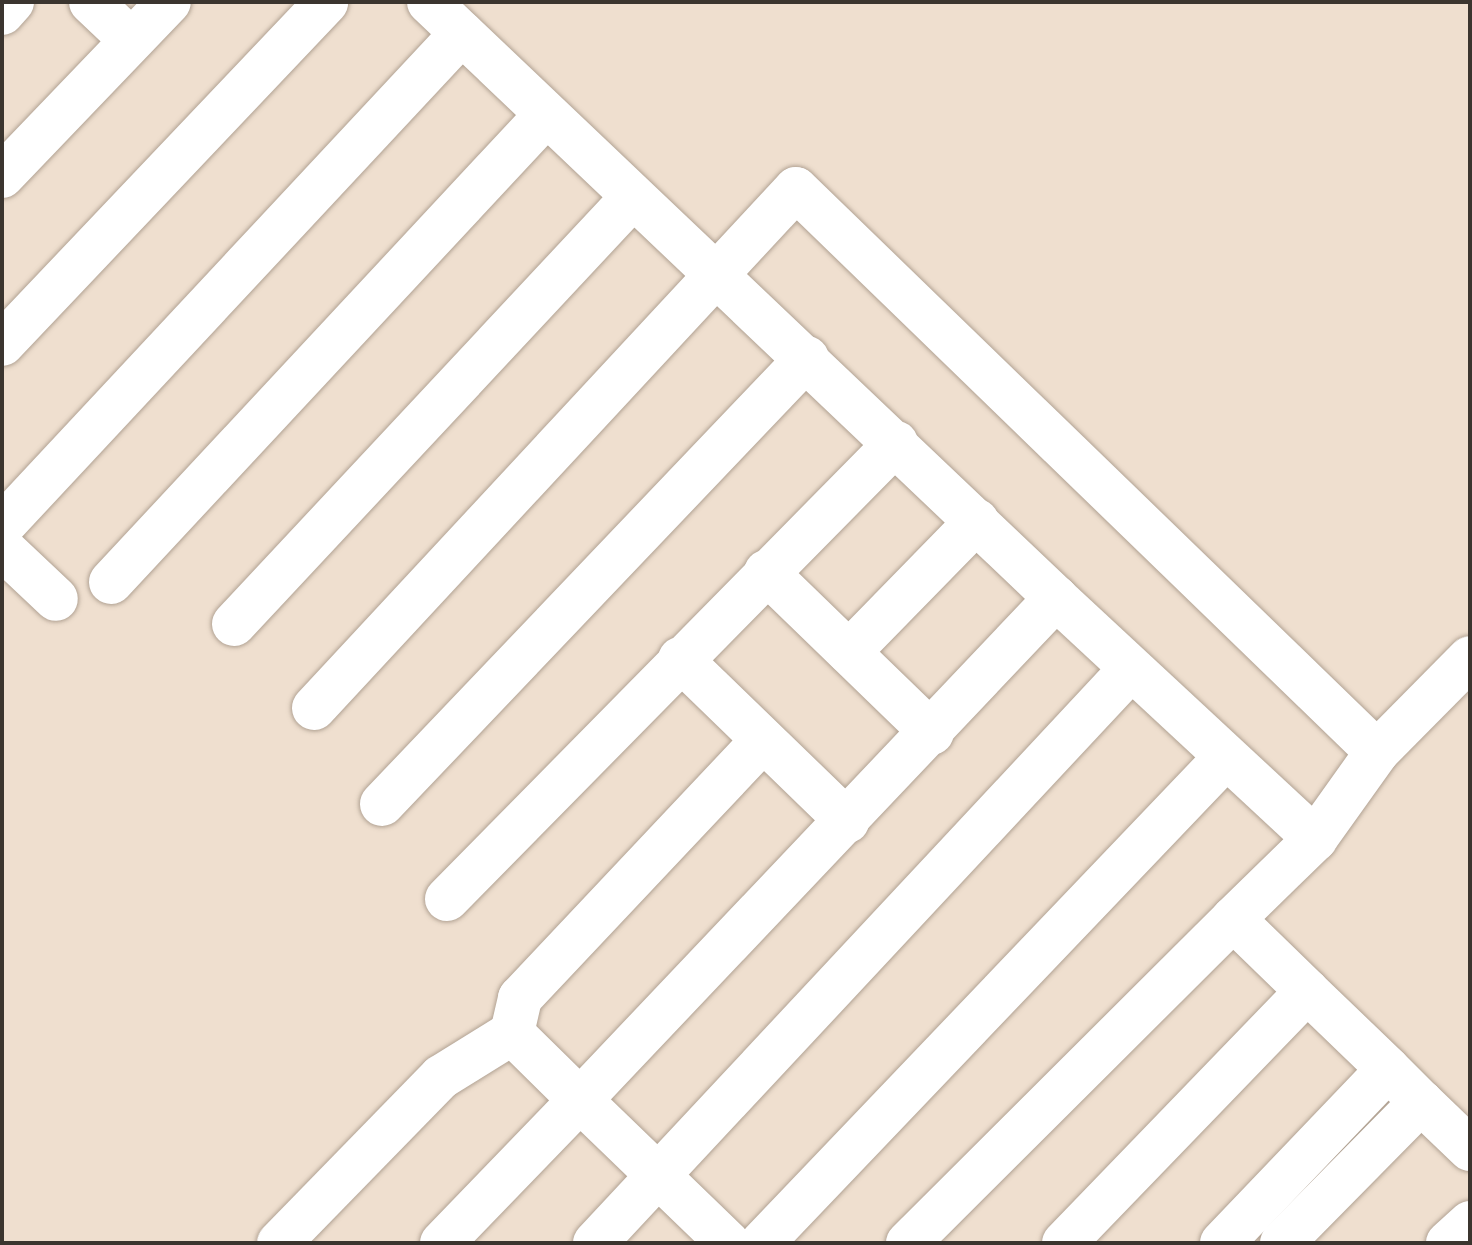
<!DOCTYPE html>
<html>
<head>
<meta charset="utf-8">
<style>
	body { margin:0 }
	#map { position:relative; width:1472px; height:1245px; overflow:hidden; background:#efdfcf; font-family:Signika,sans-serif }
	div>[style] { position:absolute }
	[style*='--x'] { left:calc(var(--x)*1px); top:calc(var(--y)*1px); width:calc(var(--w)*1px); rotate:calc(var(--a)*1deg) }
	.roads { filter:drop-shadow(0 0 2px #b1a293) drop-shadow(0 0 2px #b1a293) }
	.minor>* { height:44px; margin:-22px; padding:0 22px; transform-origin:22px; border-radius:22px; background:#fff }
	span { translate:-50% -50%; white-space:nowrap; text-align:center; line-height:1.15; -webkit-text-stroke:6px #efdfcf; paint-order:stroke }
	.frame { position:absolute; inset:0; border:4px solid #3b352f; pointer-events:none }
</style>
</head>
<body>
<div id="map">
	<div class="roads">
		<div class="minor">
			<i style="--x:91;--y:2;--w:55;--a:43.5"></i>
			<i style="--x:429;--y:2;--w:865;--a:43.55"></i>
			<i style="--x:2;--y:13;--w:15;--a:-48"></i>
			<i style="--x:2;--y:176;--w:241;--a:-46.2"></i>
			<i style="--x:2;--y:344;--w:471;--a:-46.5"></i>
			<i style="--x:2;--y:526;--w:674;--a:-46.98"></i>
			<i style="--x:2;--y:548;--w:74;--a:43.4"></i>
			<i style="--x:766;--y:572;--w:231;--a:44.1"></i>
			<i style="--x:111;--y:582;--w:638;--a:-47.03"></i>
			<i style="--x:234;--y:624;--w:583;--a:-46.95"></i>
			<i style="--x:849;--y:652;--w:183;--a:-45.7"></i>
			<i style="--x:680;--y:659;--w:233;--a:44.1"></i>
			<i style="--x:314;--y:708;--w:708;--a:-47.12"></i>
			<i style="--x:796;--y:189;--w:809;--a:44.1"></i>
			<i style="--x:382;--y:804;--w:616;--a:-46.38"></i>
			<i style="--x:447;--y:899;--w:640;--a:-45.44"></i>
			<i style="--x:1233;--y:919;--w:115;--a:-44.3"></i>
			<i style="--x:1315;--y:839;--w:107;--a:-54.5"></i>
			<i style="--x:1377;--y:752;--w:132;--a:-45.3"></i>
			<i style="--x:279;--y:1243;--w:232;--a:-45.7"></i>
			<i style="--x:441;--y:1077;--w:84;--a:-31.8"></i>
			<i style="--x:442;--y:1243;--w:199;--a:-46"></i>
			<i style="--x:580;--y:1100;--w:95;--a:-135.4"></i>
			<i style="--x:512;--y:1033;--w:36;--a:-77"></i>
			<i style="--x:520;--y:998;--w:354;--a:-46.7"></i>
			<i style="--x:595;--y:1243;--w:783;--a:-46.97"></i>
			<i style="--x:728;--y:1243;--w:206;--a:-136"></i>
			<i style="--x:580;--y:1100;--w:692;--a:-46.52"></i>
			<i style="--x:1056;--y:598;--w:354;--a:42.9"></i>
			<i style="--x:762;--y:1243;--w:672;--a:-46.33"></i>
			<i style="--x:908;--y:1243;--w:459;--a:-44.9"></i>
			<i style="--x:1233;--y:919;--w:103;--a:44.2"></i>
			<i style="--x:1064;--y:1243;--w:350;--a:-46"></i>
			<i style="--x:1307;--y:991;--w:112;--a:43.9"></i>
			<i style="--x:1222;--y:1243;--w:240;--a:-46.3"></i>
			<i style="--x:1388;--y:1069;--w:47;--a:45"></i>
			<i style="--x:1282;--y:1243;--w:198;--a:-45.4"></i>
			<i style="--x:1421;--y:1102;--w:68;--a:43.8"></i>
			<i style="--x:1448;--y:1243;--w:30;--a:-42"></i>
		</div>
	</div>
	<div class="frame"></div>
</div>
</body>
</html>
